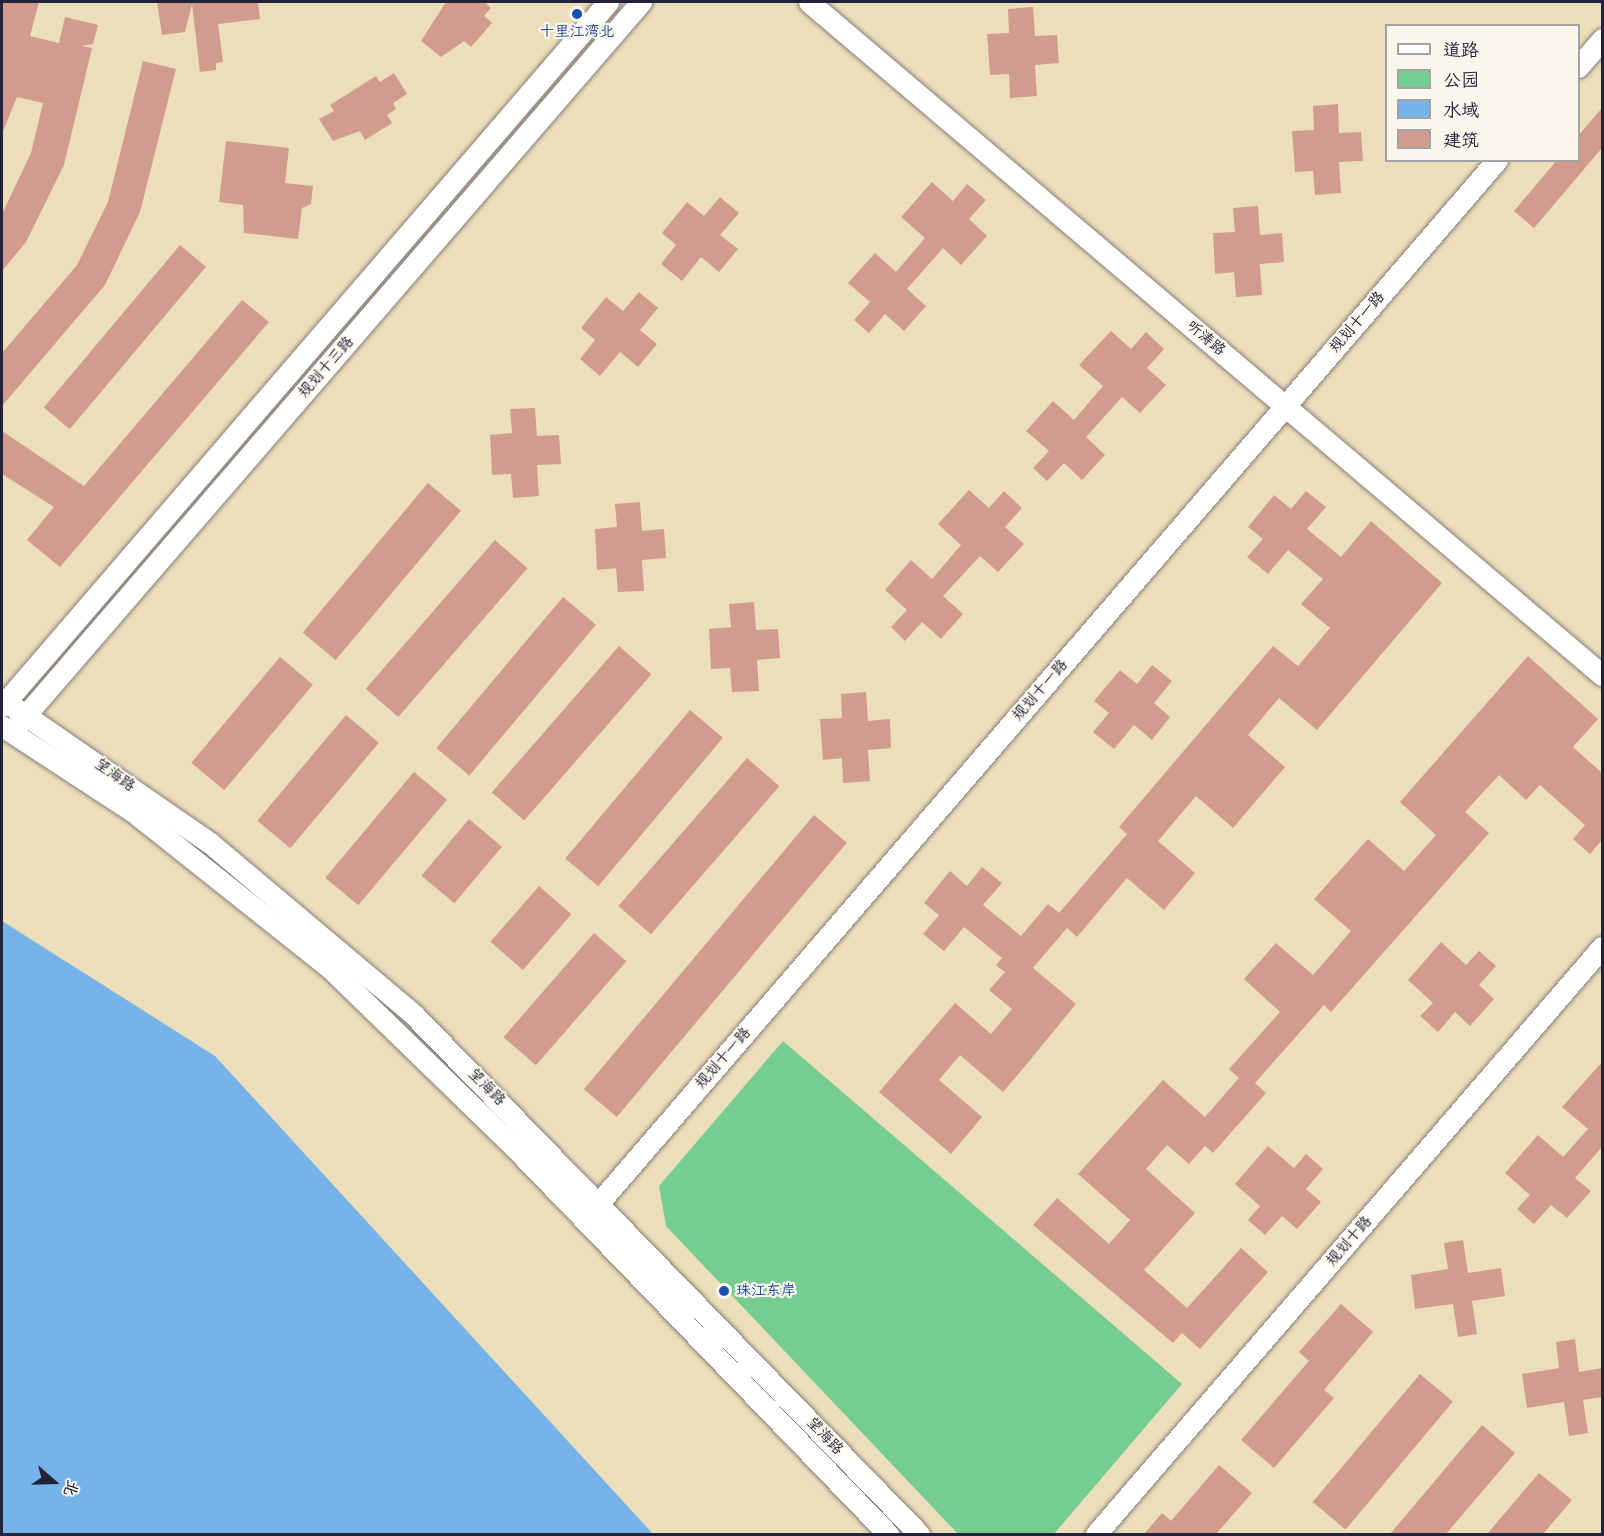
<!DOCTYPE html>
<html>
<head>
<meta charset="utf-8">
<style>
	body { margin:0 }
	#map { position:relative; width:1604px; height:1536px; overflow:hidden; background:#eddebb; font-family:Pangolin,"LXGW WenKai TC",sans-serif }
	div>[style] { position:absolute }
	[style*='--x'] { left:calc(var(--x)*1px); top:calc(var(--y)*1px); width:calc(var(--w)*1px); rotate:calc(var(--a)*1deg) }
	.green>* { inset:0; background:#76cd92 }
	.water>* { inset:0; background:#76b3e8 }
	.building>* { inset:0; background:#d19c8d; transform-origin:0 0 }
	.roads { filter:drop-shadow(0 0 2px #88807b) drop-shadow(0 0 2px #88807b) }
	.minor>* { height:21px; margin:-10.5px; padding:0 10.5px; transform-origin:10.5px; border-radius:10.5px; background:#fff }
	.dots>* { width:16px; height:16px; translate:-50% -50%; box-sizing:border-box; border:3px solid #fbf7ec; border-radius:50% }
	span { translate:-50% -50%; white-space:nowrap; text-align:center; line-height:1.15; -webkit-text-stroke:4.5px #fbf7ec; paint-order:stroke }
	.transit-label { font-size:15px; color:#164399 }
	.left { translate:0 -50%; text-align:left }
	.street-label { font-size:15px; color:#22223b }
	.frame { position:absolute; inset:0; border:3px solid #22223b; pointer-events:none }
	.legend { position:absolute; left:1385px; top:24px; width:195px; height:138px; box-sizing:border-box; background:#fbf7ec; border:2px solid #a4a2a5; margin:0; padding:8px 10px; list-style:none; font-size:18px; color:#22223b }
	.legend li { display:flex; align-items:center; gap:12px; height:30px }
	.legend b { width:30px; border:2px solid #a4a2a5 }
	.north { position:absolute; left:24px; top:1452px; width:60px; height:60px; -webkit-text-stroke:4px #fbf7ec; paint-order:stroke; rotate:110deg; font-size:16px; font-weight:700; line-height:24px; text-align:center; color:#22223b }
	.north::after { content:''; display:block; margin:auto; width:21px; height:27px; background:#22223b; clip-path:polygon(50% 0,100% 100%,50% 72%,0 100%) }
</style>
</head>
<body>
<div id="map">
	<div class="green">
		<i style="clip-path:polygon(783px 1041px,1182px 1384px,1054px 1534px,958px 1534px,666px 1226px,659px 1186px)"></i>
	</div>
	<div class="water">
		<i style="clip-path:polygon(2px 921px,215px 1056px,653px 1534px,2px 1534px)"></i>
	</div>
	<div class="building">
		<i style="clip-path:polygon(3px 2px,39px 2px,30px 36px,59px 43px,65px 17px,98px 25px,93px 44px,82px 46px,92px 48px,64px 165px,26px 242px,2px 271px,2px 214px,31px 153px,43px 103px,17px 97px,2px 134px)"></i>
		<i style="clip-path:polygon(157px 2px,258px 2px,260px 19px,218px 24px,223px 62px,216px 63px,216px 70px,200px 72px,192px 4px,185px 32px,162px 35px)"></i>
		<i style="clip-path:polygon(446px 2px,484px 2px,491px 8px,484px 16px,492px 23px,471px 47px,464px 41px,441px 57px,421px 41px)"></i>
		<i style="clip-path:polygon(1033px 7px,1035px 36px,1057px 35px,1059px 63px,1035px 65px,1037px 96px,1010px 98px,1009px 74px,990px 75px,987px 34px,1009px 33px,1008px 9px)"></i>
		<i style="clip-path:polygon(143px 61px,176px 69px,140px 212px,105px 285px,2px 406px,2px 353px,77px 265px,108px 202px)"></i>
		<i style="clip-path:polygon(394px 73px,407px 94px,393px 103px,396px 109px,387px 115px,392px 123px,365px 140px,360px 131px,333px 141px,319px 119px,334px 111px,330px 105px,376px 76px,380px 82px)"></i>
		<i style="clip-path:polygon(1338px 104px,1339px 133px,1361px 132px,1363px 161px,1339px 162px,1341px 193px,1315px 195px,1313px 171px,1295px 172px,1292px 131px,1314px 130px,1313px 106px)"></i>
		<i style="clip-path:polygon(1602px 108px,1602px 148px,1534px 228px,1514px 211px,1557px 160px,1578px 160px,1578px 136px)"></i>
		<i style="clip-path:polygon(226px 141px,289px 148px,285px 183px,313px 186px,311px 204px,302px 208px,298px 239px,244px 233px,243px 205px,219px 202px)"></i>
		<i style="clip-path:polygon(932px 182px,953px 201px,967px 184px,986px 200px,969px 219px,987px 236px,961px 265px,943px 248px,907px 289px,926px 306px,904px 331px,885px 314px,869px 333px,854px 320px,870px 302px,848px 283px,875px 253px,896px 272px,925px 238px,901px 217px)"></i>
		<i style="clip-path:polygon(720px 197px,739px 213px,720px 235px,738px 249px,719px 272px,701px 257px,682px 281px,661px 264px,676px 245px,662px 233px,687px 202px,704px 216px)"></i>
		<i style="clip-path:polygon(1258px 206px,1260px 235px,1282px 233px,1284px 262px,1260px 264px,1262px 295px,1236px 297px,1234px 272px,1215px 274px,1213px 233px,1235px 232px,1233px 208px)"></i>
		<i style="left:180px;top:245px;width:34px;height:212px;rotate:40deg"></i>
		<i style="clip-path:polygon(639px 292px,658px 308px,640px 330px,657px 344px,638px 367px,620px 352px,600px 376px,580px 359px,595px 340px,581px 328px,606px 297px,623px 311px)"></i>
		<i style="clip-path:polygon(242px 300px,269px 322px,60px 567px,27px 540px,54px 507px,2px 474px,2px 431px,84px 486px)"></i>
		<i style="clip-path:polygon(1111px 331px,1131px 349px,1146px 332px,1164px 349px,1147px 368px,1166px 385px,1140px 413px,1122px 397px,1086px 437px,1105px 455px,1082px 480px,1064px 463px,1047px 481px,1033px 468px,1049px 451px,1026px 431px,1053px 401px,1074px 420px,1103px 386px,1079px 365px)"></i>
		<i style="clip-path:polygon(535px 408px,537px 436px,559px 435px,561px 464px,537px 465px,539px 496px,513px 498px,511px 474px,492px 475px,490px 435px,512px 433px,510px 409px)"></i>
		<i style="left:428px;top:483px;width:43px;height:195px;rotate:40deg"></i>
		<i style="clip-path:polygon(969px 490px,989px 508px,1004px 491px,1022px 508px,1005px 527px,1024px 544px,998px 572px,980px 556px,943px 596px,963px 614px,941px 639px,922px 622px,905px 641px,891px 627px,907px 610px,885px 590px,911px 560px,932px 579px,961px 545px,938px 524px)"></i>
		<i style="clip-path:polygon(1306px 491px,1326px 507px,1307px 529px,1341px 557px,1371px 521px,1442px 583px,1317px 730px,1279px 698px,1248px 735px,1285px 767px,1233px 828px,1196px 796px,1158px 841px,1195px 873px,1164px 910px,1127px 878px,1077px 937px,1067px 928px,1033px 968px,1076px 1004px,1026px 1065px,1003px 1092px,960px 1055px,939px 1080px,982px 1117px,951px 1154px,879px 1092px,955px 1003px,991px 1034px,1012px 1009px,989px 990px,1005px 972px,996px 965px,1002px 958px,964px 927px,944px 951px,923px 934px,939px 915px,924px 903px,950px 871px,967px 886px,982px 867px,1002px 883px,983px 905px,1021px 936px,1048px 904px,1059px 913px,1127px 834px,1119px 827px,1273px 646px,1298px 666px,1330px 628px,1301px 604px,1323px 579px,1288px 550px,1268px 574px,1247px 557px,1263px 539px,1248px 527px,1274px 495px,1291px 509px)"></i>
		<i style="clip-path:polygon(640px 502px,642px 531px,664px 529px,666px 558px,642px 560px,644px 591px,618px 592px,616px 568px,597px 570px,595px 529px,617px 527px,615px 504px)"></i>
		<i style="left:495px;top:540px;width:43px;height:197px;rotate:41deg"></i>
		<i style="left:563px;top:597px;width:43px;height:197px;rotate:40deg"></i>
		<i style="clip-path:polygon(754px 602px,756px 630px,778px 629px,780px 658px,757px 660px,759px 691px,732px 692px,730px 668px,711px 669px,709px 629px,731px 627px,729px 604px)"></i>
		<i style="left:619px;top:646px;width:43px;height:194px;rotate:41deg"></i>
		<i style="clip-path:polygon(1528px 656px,1598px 719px,1573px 747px,1602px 773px,1602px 840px,1590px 854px,1573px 839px,1585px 825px,1540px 785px,1526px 800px,1499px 775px,1465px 812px,1489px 833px,1331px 1012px,1324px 1005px,1255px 1083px,1266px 1093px,1213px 1153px,1205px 1146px,1189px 1164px,1167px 1145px,1146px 1169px,1195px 1213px,1144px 1270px,1187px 1308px,1241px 1248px,1268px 1272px,1200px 1349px,1182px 1333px,1173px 1343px,1033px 1225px,1057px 1198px,1109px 1244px,1130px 1220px,1078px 1174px,1163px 1080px,1205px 1117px,1239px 1078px,1229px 1069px,1280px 1012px,1244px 979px,1276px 943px,1313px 975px,1351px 931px,1314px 899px,1368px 839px,1404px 871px,1436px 835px,1400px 802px)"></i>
		<i style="left:280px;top:657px;width:43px;height:138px;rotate:40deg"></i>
		<i style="clip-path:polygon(1152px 665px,1172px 681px,1154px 703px,1170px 717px,1152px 740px,1134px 725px,1114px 749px,1093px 732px,1109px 713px,1094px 701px,1120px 670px,1137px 684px)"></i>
		<i style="clip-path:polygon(866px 692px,868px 721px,890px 719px,891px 748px,868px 750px,870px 781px,843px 783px,842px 758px,823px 760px,820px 719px,842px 718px,841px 694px)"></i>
		<i style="left:690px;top:710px;width:43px;height:194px;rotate:40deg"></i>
		<i style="left:346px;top:715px;width:43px;height:138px;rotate:40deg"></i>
		<i style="left:747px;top:758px;width:43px;height:196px;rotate:41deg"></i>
		<i style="left:414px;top:772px;width:43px;height:138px;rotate:40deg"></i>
		<i style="left:814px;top:815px;width:43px;height:358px;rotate:40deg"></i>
		<i style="left:469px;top:819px;width:43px;height:74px;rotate:40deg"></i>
		<i style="left:539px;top:886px;width:43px;height:74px;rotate:41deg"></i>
		<i style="left:594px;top:933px;width:43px;height:138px;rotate:41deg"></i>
		<i style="clip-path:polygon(1441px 942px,1466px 965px,1479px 951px,1496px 966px,1479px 985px,1494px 999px,1470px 1026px,1455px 1012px,1438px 1032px,1420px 1016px,1433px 1003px,1408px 980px)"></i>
		<i style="clip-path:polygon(1602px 1062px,1602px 1147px,1575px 1178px,1591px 1191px,1567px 1218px,1551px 1205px,1534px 1224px,1517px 1209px,1530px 1195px,1505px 1173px,1538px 1135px,1563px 1157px,1588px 1129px,1562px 1107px)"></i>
		<i style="clip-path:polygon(1268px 1146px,1294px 1168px,1306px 1154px,1323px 1169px,1306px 1189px,1321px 1202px,1297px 1229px,1282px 1216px,1265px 1235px,1248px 1220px,1260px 1206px,1235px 1184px)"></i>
		<i style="clip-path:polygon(1463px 1240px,1468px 1273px,1501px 1268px,1505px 1296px,1472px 1301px,1477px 1334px,1458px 1337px,1453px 1304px,1415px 1309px,1411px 1275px,1448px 1269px,1444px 1243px)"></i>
		<i style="clip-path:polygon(1341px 1304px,1373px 1332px,1324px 1390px,1334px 1398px,1274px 1468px,1241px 1440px,1309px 1361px,1299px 1352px)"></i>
		<i style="clip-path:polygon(1575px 1339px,1579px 1372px,1602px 1368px,1602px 1397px,1583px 1400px,1588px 1433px,1569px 1436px,1564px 1402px,1527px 1408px,1522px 1374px,1559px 1368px,1556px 1342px)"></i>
		<i style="left:1420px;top:1374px;width:43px;height:167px;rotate:40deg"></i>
		<i style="clip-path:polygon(1482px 1425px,1515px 1453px,1446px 1534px,1390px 1534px)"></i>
		<i style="clip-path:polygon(1219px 1465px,1252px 1493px,1216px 1534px,1144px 1534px,1162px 1513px,1171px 1521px)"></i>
		<i style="clip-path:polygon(1539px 1473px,1572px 1500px,1543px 1534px,1487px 1534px)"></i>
	</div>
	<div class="roads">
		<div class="minor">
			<i style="--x:809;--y:2;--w:1040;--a:40.32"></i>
			<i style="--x:1578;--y:67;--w:37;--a:-49"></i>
			<i style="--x:2;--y:699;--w:253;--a:34.7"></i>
			<i style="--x:210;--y:843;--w:267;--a:40.1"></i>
			<i style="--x:414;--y:1015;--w:724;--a:45.78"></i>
			<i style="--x:2;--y:706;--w:929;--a:-49.28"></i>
			<i style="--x:18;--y:724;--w:954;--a:-49.21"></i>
			<i style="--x:2;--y:726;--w:159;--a:33.2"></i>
			<i style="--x:135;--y:813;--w:249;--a:38.5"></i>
			<i style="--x:330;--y:968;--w:265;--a:44.2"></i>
			<i style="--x:520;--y:1153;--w:530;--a:45.99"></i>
			<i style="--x:584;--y:1220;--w:1399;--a:-49.26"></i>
			<i style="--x:1096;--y:1534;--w:775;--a:-49.24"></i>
		</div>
	</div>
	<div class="dots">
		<i style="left:577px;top:14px;background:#1a4fb4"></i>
		<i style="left:724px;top:1291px;background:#1a4fb4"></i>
	</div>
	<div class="transit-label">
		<span style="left:577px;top:32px">十里江湾北</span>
		<span class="left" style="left:736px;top:1291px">珠江东岸</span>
	</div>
	<div class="street-label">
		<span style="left:1357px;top:322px;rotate:-49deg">规划十一路</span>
		<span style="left:1206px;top:338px;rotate:40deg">听涛路</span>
		<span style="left:326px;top:367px;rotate:-49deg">规划十三路</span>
		<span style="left:1040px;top:690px;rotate:-49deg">规划十一路</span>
		<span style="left:115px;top:775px;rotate:35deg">望海路</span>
		<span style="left:723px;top:1058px;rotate:-49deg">规划十一路</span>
		<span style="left:487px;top:1087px;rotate:45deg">望海路</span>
		<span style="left:1349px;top:1241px;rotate:-49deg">规划十路</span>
		<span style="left:825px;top:1436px;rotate:46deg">望海路</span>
	</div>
	<div class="frame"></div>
	<ul class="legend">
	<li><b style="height:8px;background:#fff"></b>道路</li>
	<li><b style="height:16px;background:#76cd92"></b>公园</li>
	<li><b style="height:16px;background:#76b3e8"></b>水域</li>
	<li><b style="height:16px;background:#d19c8d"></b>建筑</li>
	</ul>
	<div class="north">北</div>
</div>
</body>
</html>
